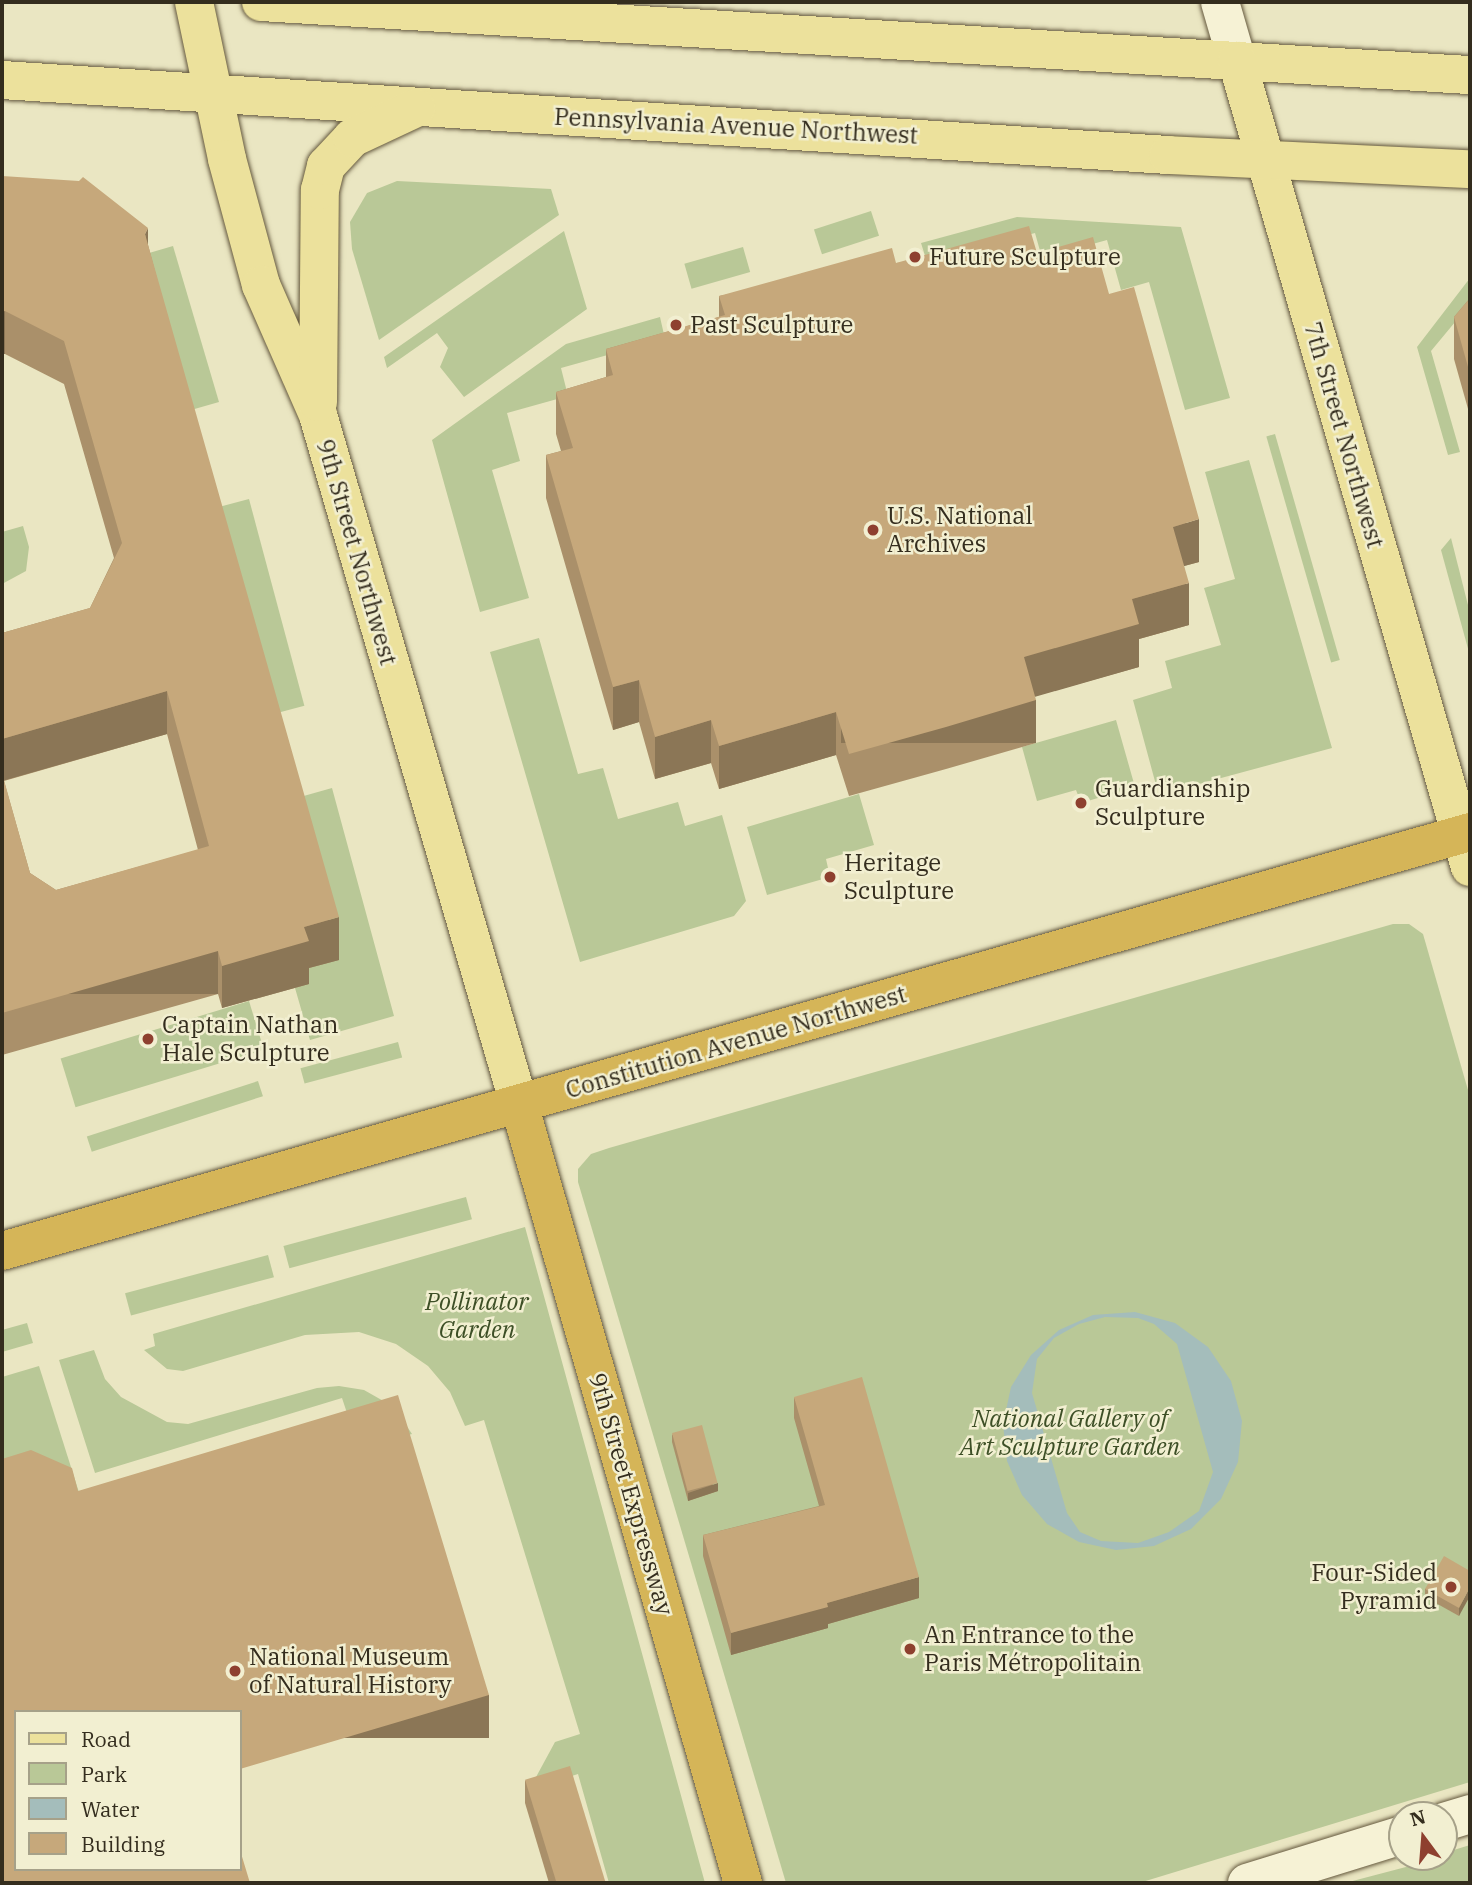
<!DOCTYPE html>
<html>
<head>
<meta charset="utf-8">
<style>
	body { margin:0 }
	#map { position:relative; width:1472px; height:1885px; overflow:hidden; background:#eae6c2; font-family:"IBM Plex Serif",serif }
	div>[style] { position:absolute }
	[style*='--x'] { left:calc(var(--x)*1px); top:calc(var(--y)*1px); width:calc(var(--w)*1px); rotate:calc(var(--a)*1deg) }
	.green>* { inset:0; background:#b9c897; transform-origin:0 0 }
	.water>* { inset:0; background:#a4bdbb }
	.roads { filter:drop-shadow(0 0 2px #65593e) drop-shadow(0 0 2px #65593e) }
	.secondary>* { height:38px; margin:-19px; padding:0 19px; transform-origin:19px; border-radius:19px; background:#f6f2d5 }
	.primary>* { height:38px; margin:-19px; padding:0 19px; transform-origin:19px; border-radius:19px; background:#ece19c }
	.highway>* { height:38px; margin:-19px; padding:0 19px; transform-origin:19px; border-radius:19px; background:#d5b558 }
	.wall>* { inset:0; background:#aa906a }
	.shaded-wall>* { inset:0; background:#8b7656; transform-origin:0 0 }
	.building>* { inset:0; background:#c6a87b; transform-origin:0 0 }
	.dots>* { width:19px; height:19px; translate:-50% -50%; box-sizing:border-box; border:4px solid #f2efd1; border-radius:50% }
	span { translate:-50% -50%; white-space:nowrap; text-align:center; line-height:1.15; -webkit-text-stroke:5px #f2efd1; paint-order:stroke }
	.street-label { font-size:24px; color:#342d1e }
	.poi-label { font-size:24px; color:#342d1e }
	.left { translate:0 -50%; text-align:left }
	.right { translate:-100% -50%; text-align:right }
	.park-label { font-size:24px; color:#3d4f26; font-style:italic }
	.frame { position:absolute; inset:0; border:4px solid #342d1e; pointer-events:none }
	.legend { position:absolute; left:14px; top:1710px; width:228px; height:161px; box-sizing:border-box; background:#f2efd1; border:2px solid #a6a189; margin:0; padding:9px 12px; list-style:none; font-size:21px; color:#342d1e }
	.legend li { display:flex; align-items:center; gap:14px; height:35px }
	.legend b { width:35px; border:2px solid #a6a189 }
	.north { position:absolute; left:1388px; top:1801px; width:70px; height:70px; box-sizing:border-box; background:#f2efd1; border:2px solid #a6a189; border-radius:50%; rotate:344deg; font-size:19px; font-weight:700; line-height:28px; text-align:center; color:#342d1e }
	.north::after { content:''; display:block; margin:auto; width:24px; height:32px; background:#8e402f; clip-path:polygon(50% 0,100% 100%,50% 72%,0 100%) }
</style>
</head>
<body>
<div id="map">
	<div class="green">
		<i style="clip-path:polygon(397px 181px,551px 189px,559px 215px,379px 340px,352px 249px,350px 222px,367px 193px)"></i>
		<i style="left:871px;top:211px;width:26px;height:60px;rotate:72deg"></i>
		<i style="clip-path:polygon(1017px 217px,1181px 227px,1230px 398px,1185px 410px,1149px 282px,1121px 290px,1107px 240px,1042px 258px,1035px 233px,927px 262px,921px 243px)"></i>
		<i style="clip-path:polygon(564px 231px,587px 309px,464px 397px,440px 367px,448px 348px,437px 333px,387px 368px,384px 357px)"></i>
		<i style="clip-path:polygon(173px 246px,219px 402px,184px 412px,132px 258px)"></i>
		<i style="left:743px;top:247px;width:26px;height:61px;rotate:74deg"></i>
		<i style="clip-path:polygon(1470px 278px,1470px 304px,1431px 351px,1460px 452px,1448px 455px,1417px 347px)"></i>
		<i style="clip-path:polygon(660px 317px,665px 339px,561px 368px,568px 396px,507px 413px,520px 461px,492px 470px,529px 598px,480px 612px,432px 440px,566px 344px)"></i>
		<i style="left:1275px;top:434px;width:235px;height:9px;rotate:74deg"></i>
		<i style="clip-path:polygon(1249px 460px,1332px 748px,1173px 791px,1169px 786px,1156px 785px,1133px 700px,1172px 688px,1165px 661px,1221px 645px,1204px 588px,1235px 579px,1205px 472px)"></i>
		<i style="left:249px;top:499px;width:214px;height:38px;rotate:75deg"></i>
		<i style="clip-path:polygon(23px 526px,29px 547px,26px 571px,2px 584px,2px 532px)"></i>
		<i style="clip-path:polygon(1451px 538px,1470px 613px,1470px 656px,1441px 550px)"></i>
		<i style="clip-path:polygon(539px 638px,578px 774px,603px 768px,618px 819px,678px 802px,685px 826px,722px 815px,746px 901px,734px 916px,580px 962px,490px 652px)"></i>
		<i style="clip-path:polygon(1116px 720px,1135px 787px,1081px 803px,1076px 790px,1037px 801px,1022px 747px)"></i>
		<i style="clip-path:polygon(332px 788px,394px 1016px,310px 1040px,295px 988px,309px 983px,304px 969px,339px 959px,293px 799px)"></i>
		<i style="clip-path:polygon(859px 794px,874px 845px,826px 859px,830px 877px,767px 895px,747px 827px)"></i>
		<i style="clip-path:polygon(1393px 924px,1409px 924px,1423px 934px,1470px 1097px,1470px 1782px,1139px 1883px,786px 1883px,578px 1182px,578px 1169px,591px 1154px,609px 1148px)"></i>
		<i style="left:249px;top:1001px;width:51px;height:197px;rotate:73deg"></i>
		<i style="left:398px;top:1042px;width:16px;height:101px;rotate:75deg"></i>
		<i style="left:258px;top:1081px;width:16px;height:180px;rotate:72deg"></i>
		<i style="left:466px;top:1197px;width:23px;height:189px;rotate:75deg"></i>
		<i style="clip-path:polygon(525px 1227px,705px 1883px,609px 1883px,578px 1774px,529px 1790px,555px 1742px,580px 1734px,484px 1420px,465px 1426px,450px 1392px,428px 1366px,396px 1344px,359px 1332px,305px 1335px,183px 1371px,167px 1369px,144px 1350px,155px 1346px,153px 1334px)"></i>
		<i style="left:268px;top:1255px;width:23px;height:148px;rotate:75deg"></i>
		<i style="clip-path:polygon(27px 1323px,33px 1343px,2px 1352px,2px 1330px)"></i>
		<i style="clip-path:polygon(94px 1350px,105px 1379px,121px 1397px,167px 1422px,188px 1424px,317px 1388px,339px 1386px,364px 1390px,394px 1407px,412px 1434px,359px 1449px,342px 1398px,95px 1473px,59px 1360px)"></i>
		<i style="clip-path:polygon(39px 1366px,95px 1543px,2px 1501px,2px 1377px)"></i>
		<i style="clip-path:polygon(1470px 1845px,1470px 1883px,1345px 1883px,1444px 1857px,1444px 1853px)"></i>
	</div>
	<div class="water">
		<i style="clip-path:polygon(evenodd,1135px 1312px,1175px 1323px,1208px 1347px,1231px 1381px,1242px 1421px,1238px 1462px,1221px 1499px,1191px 1529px,1154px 1546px,1116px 1550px,1079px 1542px,1047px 1524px,1022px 1495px,1007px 1461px,1003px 1424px,1011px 1387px,1031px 1355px,1059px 1330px,1093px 1315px,1135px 1312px,1105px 1317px,1138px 1318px,1154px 1324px,1177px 1344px,1213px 1472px,1199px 1511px,1169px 1532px,1138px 1543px,1101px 1541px,1080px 1532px,1067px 1513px,1032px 1393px,1037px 1359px,1054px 1338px,1079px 1324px,1105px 1317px)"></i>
	</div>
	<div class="roads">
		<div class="secondary">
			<i style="--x:1220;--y:2;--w:61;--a:73.9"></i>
			<i style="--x:1444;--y:1822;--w:27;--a:-17"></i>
			<i style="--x:1247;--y:1883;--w:162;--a:-17.2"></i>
		</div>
		<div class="primary">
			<i style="--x:194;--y:2;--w:160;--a:78.1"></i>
			<i style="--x:227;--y:159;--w:131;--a:74.9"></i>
			<i style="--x:261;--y:285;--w:142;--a:66.3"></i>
			<i style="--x:318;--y:415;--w:718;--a:73.74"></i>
			<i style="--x:261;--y:2;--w:1211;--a:3.46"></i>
			<i style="--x:1237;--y:61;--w:839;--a:73.88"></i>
			<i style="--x:2;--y:80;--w:1168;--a:3.68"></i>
			<i style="--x:1168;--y:155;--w:302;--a:2.7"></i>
			<i style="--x:318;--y:402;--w:212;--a:-89.5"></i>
			<i style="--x:320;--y:190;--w:25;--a:-76"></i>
			<i style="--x:326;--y:166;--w:38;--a:-47"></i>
			<i style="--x:352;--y:138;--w:71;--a:-25.1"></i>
		</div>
		<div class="highway">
			<i style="--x:519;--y:1104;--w:811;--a:73.96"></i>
			<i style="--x:2;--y:1251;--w:1527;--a:-15.93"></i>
		</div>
	</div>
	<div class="wall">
		<i style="clip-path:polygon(evenodd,2px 176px,148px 245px,339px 960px,309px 968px,309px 984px,222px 1008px,218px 994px,2px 1055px,2px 633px,90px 608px,114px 558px,64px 384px,5px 354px,2px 176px,167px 734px,198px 850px,56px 890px,30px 873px,4px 781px,167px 734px)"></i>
		<i style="clip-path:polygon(1037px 253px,1109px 294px,1199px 562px,1184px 566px,1189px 625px,1139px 639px,1139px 667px,1035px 696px,1036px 743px,946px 769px,849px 796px,836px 755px,719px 789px,711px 763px,655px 779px,639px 722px,613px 730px,546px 498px,546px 455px,561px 451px,556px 434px,556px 392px,606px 377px,606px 349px,719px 317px,719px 296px,896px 263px)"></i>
		<i style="clip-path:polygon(1470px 298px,1470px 416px,1454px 359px,1454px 317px)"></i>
		<i style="clip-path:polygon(794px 1397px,919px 1598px,828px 1624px,828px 1628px,731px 1655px,703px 1556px,703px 1535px,819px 1506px,794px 1418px)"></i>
		<i style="clip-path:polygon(672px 1434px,718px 1491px,688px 1501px,672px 1442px)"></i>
		<i style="clip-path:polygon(1470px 1571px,1459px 1616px,1425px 1597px,1425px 1589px)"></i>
		<i style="clip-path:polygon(525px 1780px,605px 1883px,549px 1883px,525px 1803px)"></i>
	</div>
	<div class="shaded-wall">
		<i style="clip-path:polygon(148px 228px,148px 270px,145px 234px)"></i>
		<i style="left:5px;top:311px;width:43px;height:3px;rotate:90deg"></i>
		<i style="clip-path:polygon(1199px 519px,1199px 562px,1173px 569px,1173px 527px)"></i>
		<i style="clip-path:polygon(1189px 583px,1189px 625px,1139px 639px,1139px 667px,1024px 700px,1024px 657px,1132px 599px)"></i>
		<i style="clip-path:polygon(639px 680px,639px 722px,613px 730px,613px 687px)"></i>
		<i style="clip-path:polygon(167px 691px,167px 734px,2px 781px,2px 739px)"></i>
		<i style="left:1036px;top:700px;width:43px;height:195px;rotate:90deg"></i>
		<i style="clip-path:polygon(836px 712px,836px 755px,719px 789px,719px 746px)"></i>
		<i style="clip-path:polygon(711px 720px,711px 763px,655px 779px,655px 737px)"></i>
		<i style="clip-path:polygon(339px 917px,339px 960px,309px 968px,309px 984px,222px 1008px,222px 966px,304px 927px)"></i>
		<i style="left:218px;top:951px;width:43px;height:225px;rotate:90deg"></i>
		<i style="clip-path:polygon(718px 1483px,718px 1491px,688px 1501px,688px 1493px)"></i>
		<i style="clip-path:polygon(919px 1577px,919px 1598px,828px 1624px,828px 1628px,731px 1655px,731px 1633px,827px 1603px)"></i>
		<i style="clip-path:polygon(1470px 1587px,1470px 1596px,1459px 1616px,1459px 1608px)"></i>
		<i style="left:489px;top:1695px;width:43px;height:260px;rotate:90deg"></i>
	</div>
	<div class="building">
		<i style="clip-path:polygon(2px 176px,79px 181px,83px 177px,148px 228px,145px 234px,339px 917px,304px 927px,309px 941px,222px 966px,218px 951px,2px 1013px,2px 773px,30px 873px,56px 890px,209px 846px,167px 691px,2px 739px,2px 633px,90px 608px,122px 543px,64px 341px,5px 311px,2px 312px)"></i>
		<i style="clip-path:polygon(1029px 226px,1037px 253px,1093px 237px,1109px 294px,1134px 287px,1199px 519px,1173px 527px,1189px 583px,1132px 599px,1139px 624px,1024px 657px,1036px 700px,946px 727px,849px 754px,836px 712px,719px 746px,711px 720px,655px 737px,639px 680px,613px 687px,546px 455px,573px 448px,556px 392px,613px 375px,606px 349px,725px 315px,719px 296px,892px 248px,896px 263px)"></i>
		<i style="clip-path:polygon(1470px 298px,1470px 374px,1454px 317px)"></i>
		<i style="clip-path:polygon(862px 1377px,919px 1577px,827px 1603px,828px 1607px,731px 1633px,703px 1535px,825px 1505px,794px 1397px)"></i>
		<i style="clip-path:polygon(398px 1395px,489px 1695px,240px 1769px,240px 1712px,16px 1712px,16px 1869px,240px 1869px,240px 1850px,250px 1883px,2px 1883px,2px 1459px,31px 1450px,72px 1468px,78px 1491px)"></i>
		<i style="left:702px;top:1425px;width:60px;height:31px;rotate:75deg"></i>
		<i style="clip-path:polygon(1444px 1556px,1470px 1571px,1470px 1587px,1459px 1608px,1425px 1589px)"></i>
		<i style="left:570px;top:1766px;width:122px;height:47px;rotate:73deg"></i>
	</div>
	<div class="dots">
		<i style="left:915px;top:257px;background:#8e402f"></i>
		<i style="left:676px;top:325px;background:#8e402f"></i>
		<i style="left:873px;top:530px;background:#8e402f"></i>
		<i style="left:1081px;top:803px;background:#8e402f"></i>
		<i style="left:830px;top:877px;background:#8e402f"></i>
		<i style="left:148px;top:1039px;background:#8e402f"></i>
		<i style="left:1451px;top:1587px;background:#8e402f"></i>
		<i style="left:910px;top:1649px;background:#8e402f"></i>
		<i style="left:235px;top:1671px;background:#8e402f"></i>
	</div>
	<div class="street-label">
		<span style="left:736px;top:126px;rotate:3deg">Pennsylvania Avenue Northwest</span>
		<span style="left:1344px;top:435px;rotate:74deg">7th Street Northwest</span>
		<span style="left:357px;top:552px;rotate:74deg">9th Street Northwest</span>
		<span style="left:736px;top:1042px;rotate:-16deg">Constitution Avenue Northwest</span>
		<span style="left:631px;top:1494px;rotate:74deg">9th Street Expressway</span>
	</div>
	<div class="poi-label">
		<span class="left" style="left:929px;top:257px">Future Sculpture</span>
		<span class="left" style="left:690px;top:325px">Past Sculpture</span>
		<span class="left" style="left:887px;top:530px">U.S. National<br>Archives</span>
		<span class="left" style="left:1095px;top:803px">Guardianship<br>Sculpture</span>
		<span class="left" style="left:844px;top:877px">Heritage<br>Sculpture</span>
		<span class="left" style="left:162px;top:1039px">Captain Nathan<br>Hale Sculpture</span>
		<span class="right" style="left:1437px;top:1587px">Four-Sided<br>Pyramid</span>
		<span class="left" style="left:924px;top:1649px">An Entrance to the<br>Paris Métropolitain</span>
		<span class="left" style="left:249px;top:1671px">National Museum<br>of Natural History</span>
	</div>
	<div class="park-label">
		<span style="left:477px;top:1316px">Pollinator<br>Garden</span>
		<span style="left:1070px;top:1433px">National Gallery of<br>Art Sculpture Garden</span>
	</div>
	<div class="frame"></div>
	<ul class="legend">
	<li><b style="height:9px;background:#ece19c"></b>Road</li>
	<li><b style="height:19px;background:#b9c897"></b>Park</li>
	<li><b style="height:19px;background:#a4bdbb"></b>Water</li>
	<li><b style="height:19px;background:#c6a87b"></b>Building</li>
	</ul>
	<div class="north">N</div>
</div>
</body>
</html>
